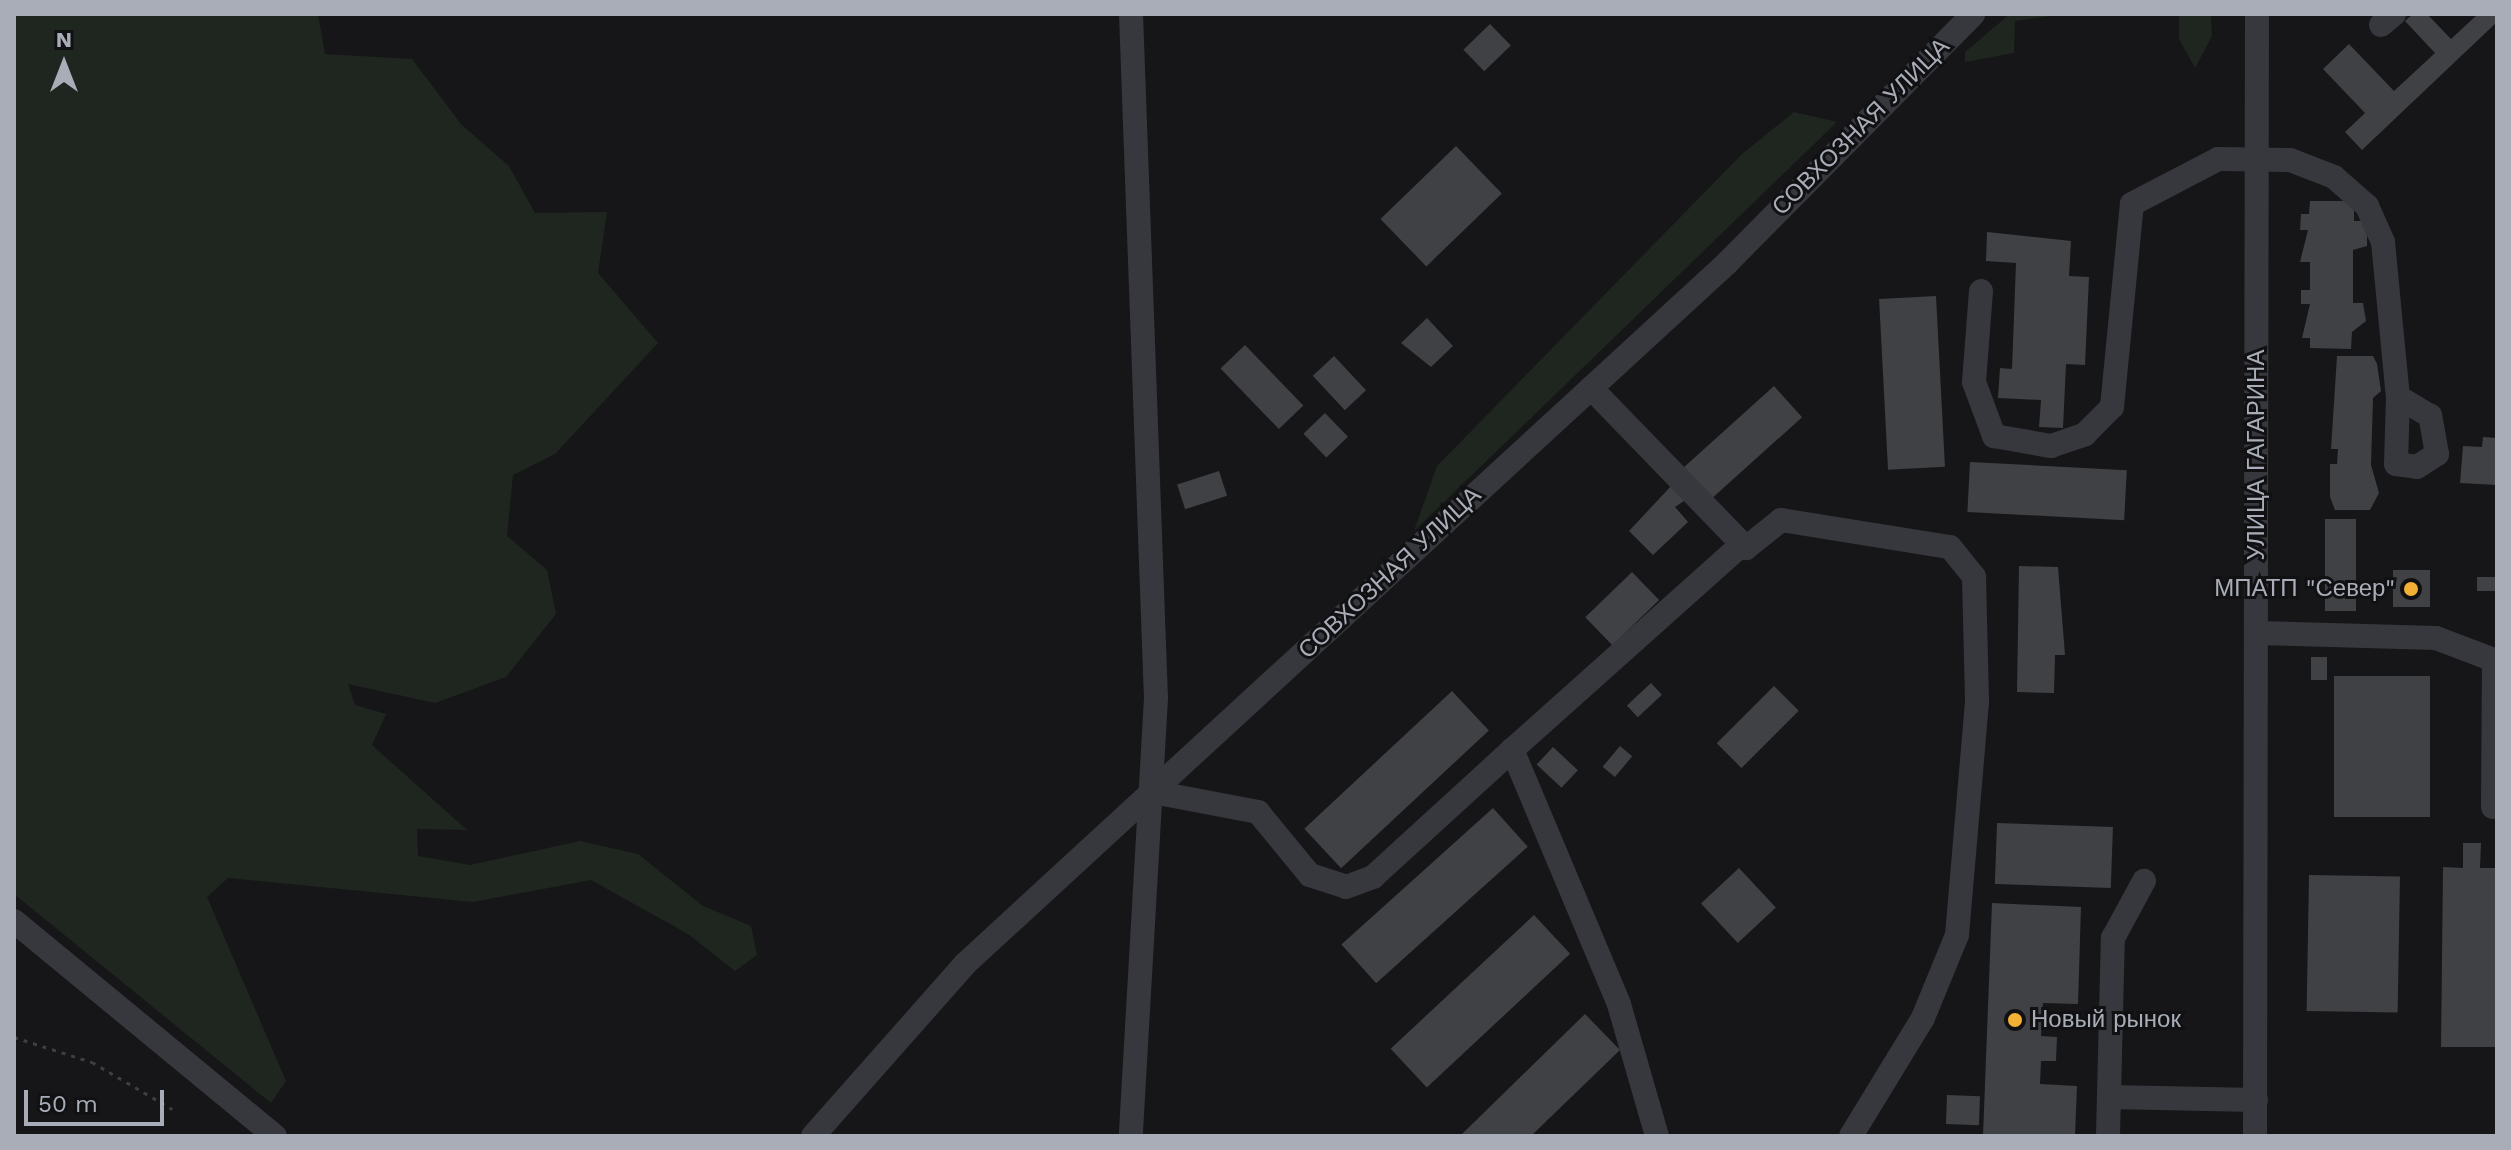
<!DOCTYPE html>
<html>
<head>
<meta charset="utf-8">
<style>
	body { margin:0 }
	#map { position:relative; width:2511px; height:1150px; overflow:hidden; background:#161618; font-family:"Work Sans",sans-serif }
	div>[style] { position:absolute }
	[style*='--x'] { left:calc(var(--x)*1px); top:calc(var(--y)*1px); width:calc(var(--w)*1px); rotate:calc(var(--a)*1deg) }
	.green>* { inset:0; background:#1e261f }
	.building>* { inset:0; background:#404145; transform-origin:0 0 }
	.path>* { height:3px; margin-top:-1.5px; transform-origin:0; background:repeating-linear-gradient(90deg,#3d3f44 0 4px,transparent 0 10px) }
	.minor>* { height:24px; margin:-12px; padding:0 12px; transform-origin:12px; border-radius:12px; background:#37383d }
	.dots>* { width:22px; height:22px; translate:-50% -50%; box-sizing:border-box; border:4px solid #111113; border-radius:50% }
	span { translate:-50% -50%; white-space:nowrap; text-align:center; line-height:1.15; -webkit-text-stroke:6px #111113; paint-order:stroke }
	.street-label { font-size:24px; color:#a8adb8 }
	.poi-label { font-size:24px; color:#a8adb8 }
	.right { translate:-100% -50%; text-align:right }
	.left { translate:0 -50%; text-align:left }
	.frame { position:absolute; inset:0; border:16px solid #a8adb8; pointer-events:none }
	.north { position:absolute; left:24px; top:24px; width:80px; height:80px; -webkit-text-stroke:6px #111113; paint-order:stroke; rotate:0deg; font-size:22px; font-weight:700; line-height:32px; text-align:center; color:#a8adb8 }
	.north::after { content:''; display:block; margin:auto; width:28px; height:36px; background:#a8adb8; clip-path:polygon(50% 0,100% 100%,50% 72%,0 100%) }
	.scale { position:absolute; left:24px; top:1090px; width:140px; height:36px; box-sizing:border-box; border:4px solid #a8adb8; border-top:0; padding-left:10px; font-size:24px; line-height:28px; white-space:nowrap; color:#a8adb8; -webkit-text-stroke:6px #111113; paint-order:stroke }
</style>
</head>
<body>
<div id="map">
	<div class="green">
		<i style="clip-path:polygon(14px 14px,318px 14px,325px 54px,412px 59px,461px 124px,509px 166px,535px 213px,607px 212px,598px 273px,658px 343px,555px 454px,513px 475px,507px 536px,547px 570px,556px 614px,506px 677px,435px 703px,348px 684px,355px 705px,386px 714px,372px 745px,467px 830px,417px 829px,418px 856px,470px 865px,580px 841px,638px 854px,703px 906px,751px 926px,757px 955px,735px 971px,688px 934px,591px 880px,473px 902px,228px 878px,207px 897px,286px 1081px,271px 1103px,14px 894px)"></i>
		<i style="clip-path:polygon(2010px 14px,2064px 14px,2015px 21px,2014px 53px,1965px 62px,1965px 52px)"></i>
		<i style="clip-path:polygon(2179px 14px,2211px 14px,2212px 36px,2195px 68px,2179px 39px)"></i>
		<i style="clip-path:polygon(1794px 112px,1837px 122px,1414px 531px,1437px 466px,1742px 154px)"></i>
	</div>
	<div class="building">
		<i style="clip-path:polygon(2413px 14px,2427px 14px,2451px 39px,2478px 14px,2497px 14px,2497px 22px,2362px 150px,2345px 132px,2365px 113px,2323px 69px,2349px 44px,2394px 91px,2435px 53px,2405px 21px)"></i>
		<i style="left:1490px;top:24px;width:30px;height:37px;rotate:46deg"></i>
		<i style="left:1456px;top:146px;width:66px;height:105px;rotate:46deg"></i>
		<i style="clip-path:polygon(2310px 201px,2354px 201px,2354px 221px,2361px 221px,2367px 235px,2367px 246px,2353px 250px,2353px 303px,2363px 303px,2366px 321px,2352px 332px,2351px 349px,2310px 348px,2310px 338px,2302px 338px,2310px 304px,2301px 304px,2301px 290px,2310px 290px,2310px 262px,2300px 262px,2308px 230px,2300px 230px,2301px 214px,2309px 214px)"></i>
		<i style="clip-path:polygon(1987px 232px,2071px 241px,2069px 276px,2089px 277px,2085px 365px,2066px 364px,2063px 428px,2039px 427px,2041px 400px,1998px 398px,2000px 368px,2012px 369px,2016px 263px,1986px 261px)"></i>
		<i style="left:1936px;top:296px;width:171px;height:57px;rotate:87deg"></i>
		<i style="clip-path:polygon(1427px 318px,1453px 346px,1431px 367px,1401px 343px)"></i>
		<i style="left:1245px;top:345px;width:84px;height:34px;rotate:46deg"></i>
		<i style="left:1334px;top:356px;width:47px;height:29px;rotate:47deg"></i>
		<i style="clip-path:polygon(2337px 356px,2373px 356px,2377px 364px,2381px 391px,2373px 398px,2371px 465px,2379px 493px,2370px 510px,2335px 510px,2330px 497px,2330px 464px,2337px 464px,2338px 449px,2331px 449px)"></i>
		<i style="left:1774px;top:386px;width:42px;height:122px;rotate:48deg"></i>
		<i style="left:1325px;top:413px;width:33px;height:30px;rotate:46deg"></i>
		<i style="clip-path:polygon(2483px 437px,2497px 438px,2497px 485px,2460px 483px,2463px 446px,2482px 447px)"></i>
		<i style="left:1970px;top:462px;width:157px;height:50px;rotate:3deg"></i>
		<i style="left:1219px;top:471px;width:26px;height:44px;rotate:72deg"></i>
		<i style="clip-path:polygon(1672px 485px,1684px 501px,1675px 507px,1688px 522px,1653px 555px,1629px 531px)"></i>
		<i style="left:2325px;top:519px;width:31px;height:92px"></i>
		<i style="clip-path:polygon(2019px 566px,2058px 567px,2065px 655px,2055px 655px,2054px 693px,2017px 692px)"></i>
		<i style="left:2393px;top:570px;width:37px;height:37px"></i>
		<i style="left:1632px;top:572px;width:39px;height:65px;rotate:46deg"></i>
		<i style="left:2477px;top:577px;width:20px;height:14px"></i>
		<i style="left:2311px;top:657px;width:16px;height:23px"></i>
		<i style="left:2334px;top:676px;width:96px;height:141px"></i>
		<i style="left:1651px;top:683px;width:16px;height:33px;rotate:47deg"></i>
		<i style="left:1774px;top:686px;width:35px;height:81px;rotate:45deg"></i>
		<i style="left:1452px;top:691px;width:54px;height:202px;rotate:47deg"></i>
		<i style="left:1620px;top:746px;width:16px;height:27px;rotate:40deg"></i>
		<i style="left:1553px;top:747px;width:34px;height:24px;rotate:43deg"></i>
		<i style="left:1493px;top:808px;width:52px;height:204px;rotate:48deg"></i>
		<i style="left:1997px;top:823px;width:116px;height:61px;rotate:2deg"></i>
		<i style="clip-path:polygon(2463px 843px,2481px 843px,2480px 868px,2497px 868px,2497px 1047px,2441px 1047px,2443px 867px,2463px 868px)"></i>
		<i style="left:1739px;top:868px;width:54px;height:52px;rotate:47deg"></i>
		<i style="left:2309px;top:875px;width:91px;height:136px;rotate:1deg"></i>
		<i style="clip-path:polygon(1992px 903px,2081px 907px,2078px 1004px,2043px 1003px,2041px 1036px,2057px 1037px,2056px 1061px,2041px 1061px,2040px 1084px,2077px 1086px,2075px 1136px,1983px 1136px)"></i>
		<i style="left:1534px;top:915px;width:53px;height:196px;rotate:47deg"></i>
		<i style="clip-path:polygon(1585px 1014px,1620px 1050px,1531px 1136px,1460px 1136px)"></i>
		<i style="left:1947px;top:1095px;width:33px;height:29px;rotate:2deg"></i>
	</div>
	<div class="path">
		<i style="--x:14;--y:1037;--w:82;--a:17.8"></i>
		<i style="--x:92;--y:1062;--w:93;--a:30.4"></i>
	</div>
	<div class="minor">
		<i style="--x:1131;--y:14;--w:684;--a:87.91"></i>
		<i style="--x:1156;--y:698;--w:439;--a:93.3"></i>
		<i style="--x:2381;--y:25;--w:17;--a:-40"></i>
		<i style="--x:1981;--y:291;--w:91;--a:94.4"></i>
		<i style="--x:1974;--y:382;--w:58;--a:69.7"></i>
		<i style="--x:1994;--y:436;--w:58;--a:10"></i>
		<i style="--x:2051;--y:446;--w:36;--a:-19"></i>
		<i style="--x:2085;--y:434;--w:38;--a:-45"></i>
		<i style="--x:2112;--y:407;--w:204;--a:-84.4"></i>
		<i style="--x:2132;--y:204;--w:97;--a:-27.6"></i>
		<i style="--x:2218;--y:159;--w:72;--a:0.8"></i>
		<i style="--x:2290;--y:160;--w:47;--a:21.1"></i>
		<i style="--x:2334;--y:177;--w:44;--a:41.3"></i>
		<i style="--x:2367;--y:206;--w:39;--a:66"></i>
		<i style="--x:2383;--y:242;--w:156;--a:84.5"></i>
		<i style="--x:2398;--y:397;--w:67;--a:91.7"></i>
		<i style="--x:2396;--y:464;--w:21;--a:8"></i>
		<i style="--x:2417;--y:467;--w:24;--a:-33"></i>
		<i style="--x:2437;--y:454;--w:39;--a:-100"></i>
		<i style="--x:2430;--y:416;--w:37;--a:-149"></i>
		<i style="--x:1591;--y:388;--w:223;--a:45.9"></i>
		<i style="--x:1746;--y:548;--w:45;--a:-38.7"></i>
		<i style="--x:1781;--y:520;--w:171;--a:9.1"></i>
		<i style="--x:1950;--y:547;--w:38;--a:51"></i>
		<i style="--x:1974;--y:577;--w:125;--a:88.6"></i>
		<i style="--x:1977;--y:702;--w:234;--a:94.9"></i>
		<i style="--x:1957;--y:935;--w:90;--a:112.3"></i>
		<i style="--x:1923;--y:1018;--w:138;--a:121.4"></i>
		<i style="--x:2258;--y:633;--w:178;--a:1.6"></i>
		<i style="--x:2436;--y:638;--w:62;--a:20.8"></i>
		<i style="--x:2494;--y:660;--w:147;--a:90.4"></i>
		<i style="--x:1153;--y:792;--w:107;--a:10.8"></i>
		<i style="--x:1258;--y:812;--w:82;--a:50.5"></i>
		<i style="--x:1310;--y:875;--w:38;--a:18"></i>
		<i style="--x:1346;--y:887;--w:29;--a:-20"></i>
		<i style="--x:1373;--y:877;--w:188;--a:-42.4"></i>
		<i style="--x:14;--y:921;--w:338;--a:39.5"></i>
		<i style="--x:2110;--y:1097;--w:146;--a:1.2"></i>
		<i style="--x:813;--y:1136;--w:230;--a:-48.5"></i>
		<i style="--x:965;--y:964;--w:1035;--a:-42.61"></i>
		<i style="--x:1727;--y:263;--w:350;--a:-45.3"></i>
		<i style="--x:1657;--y:1136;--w:137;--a:-106.1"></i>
		<i style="--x:1619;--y:1004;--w:276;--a:-112.8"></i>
		<i style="--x:1512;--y:750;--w:309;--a:-41.8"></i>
		<i style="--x:2108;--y:1136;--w:198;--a:-88.6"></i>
		<i style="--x:2113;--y:938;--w:65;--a:-61.5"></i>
		<i style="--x:2255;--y:1136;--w:1122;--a:-89.9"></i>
	</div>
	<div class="dots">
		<i style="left:2411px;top:589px;background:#f2b134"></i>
		<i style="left:2015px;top:1020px;background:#f2b134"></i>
	</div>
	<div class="street-label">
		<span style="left:1861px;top:127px;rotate:-45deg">СОВХОЗНАЯ УЛИЦА</span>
		<span style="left:2257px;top:455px;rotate:-90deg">УЛИЦА ГАГАРИНА</span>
		<span style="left:1390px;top:573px;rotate:-43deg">СОВХОЗНАЯ УЛИЦА</span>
	</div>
	<div class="poi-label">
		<span class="right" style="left:2395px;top:589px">МПАТП "Север"</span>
		<span class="left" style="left:2031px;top:1020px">Новый рынок</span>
	</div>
	<div class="frame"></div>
	<div class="north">N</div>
	<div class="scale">50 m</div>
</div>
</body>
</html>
